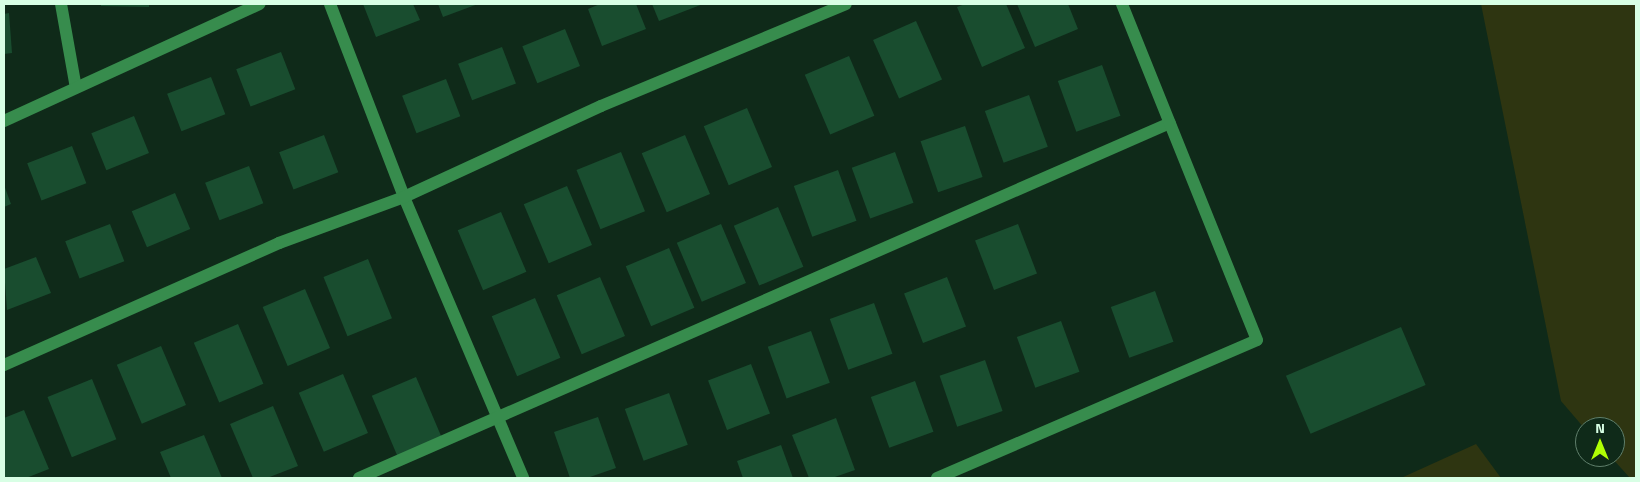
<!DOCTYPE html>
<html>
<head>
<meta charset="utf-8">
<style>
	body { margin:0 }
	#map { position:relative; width:1640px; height:482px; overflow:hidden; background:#0f2a19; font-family:"Titillium Web",sans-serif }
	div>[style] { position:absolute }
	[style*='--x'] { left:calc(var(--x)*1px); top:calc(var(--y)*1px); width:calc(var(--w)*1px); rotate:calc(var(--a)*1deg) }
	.green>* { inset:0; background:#2e3511 }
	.building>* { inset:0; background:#194d2f; transform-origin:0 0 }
	.minor>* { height:12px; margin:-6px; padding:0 6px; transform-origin:6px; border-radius:6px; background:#378c4d }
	span { translate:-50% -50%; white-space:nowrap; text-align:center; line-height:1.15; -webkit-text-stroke:4.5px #0f2a19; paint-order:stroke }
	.frame { position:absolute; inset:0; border:5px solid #d8ffe5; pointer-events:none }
	.north { position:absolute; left:1575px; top:417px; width:50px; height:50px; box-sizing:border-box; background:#0f2a19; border:1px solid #5f7f6b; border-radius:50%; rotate:0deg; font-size:14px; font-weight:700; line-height:20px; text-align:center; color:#d8ffe5 }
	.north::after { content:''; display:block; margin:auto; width:18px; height:22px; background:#afff04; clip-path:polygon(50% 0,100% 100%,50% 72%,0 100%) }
</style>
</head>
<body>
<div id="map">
	<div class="green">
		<i style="clip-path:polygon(1481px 4px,1636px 4px,1636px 478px,1630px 478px,1611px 457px,1615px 457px,1615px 427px,1585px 429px,1561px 401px)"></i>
		<i style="clip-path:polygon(1476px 444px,1501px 478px,1401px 478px)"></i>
	</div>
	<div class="building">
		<i style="clip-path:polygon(101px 4px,149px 4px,149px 7px,101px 6px)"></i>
		<i style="clip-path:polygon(363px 4px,413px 4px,420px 20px,376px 37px)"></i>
		<i style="clip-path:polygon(438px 4px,478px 4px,443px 17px)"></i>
		<i style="clip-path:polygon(600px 4px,636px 4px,646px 29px,602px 46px,588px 9px)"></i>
		<i style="clip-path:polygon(652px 4px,703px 4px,659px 21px)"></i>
		<i style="clip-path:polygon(965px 4px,1006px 4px,1025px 48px,982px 67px,957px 7px)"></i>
		<i style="clip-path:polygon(1017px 4px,1068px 4px,1078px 29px,1035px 47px)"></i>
		<i style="clip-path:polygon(9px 13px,12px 53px,4px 54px,4px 14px)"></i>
		<i style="left:916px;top:21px;width:64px;height:47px;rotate:66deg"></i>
		<i style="left:565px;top:29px;width:40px;height:46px;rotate:68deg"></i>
		<i style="left:502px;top:47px;width:39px;height:47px;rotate:69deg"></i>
		<i style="left:281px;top:52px;width:40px;height:48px;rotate:69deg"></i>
		<i style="left:849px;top:56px;width:65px;height:48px;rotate:67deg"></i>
		<i style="left:1102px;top:65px;width:54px;height:47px;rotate:70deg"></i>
		<i style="left:211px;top:77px;width:40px;height:47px;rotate:69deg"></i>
		<i style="left:446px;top:79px;width:40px;height:47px;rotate:69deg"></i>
		<i style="left:1029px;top:95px;width:55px;height:47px;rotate:70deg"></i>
		<i style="left:747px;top:108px;width:64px;height:47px;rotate:67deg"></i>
		<i style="left:134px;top:116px;width:40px;height:46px;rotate:68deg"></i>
		<i style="left:965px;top:126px;width:54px;height:47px;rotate:71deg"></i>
		<i style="left:324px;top:135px;width:40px;height:48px;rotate:69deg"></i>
		<i style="left:685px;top:135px;width:64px;height:47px;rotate:67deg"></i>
		<i style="left:72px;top:146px;width:40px;height:48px;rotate:69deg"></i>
		<i style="left:621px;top:152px;width:64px;height:48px;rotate:68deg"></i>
		<i style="left:895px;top:152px;width:54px;height:46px;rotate:70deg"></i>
		<i style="left:249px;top:166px;width:40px;height:47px;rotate:69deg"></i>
		<i style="left:838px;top:170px;width:54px;height:47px;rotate:70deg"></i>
		<i style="clip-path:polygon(4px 185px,11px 204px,4px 207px)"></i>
		<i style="left:567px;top:186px;width:64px;height:47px;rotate:67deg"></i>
		<i style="left:175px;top:193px;width:39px;height:47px;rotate:67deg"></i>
		<i style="left:778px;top:207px;width:65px;height:48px;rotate:67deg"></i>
		<i style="left:501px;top:212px;width:65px;height:47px;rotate:67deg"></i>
		<i style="left:110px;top:224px;width:40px;height:48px;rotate:69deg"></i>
		<i style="left:721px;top:224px;width:64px;height:48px;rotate:67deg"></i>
		<i style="left:1018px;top:224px;width:53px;height:46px;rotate:69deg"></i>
		<i style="left:669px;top:248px;width:65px;height:47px;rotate:67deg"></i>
		<i style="clip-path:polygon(36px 257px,51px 293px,7px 310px,4px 269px)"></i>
		<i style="left:368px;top:259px;width:64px;height:48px;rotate:68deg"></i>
		<i style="left:600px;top:277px;width:64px;height:47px;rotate:67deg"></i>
		<i style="left:947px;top:277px;width:53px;height:46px;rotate:69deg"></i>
		<i style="left:305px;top:289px;width:64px;height:46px;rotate:67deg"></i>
		<i style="left:1155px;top:291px;width:54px;height:47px;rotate:70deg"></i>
		<i style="left:535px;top:298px;width:65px;height:47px;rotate:67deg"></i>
		<i style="left:874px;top:303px;width:54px;height:47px;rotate:70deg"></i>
		<i style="left:1061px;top:321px;width:54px;height:47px;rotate:70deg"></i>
		<i style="left:238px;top:324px;width:65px;height:48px;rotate:67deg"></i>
		<i style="left:1401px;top:327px;width:63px;height:125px;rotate:67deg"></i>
		<i style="left:811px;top:331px;width:55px;height:46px;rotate:70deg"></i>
		<i style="left:161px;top:346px;width:64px;height:48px;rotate:67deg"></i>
		<i style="left:985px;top:360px;width:54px;height:48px;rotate:71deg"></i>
		<i style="left:751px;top:364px;width:53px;height:46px;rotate:69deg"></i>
		<i style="left:343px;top:374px;width:64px;height:48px;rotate:67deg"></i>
		<i style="left:416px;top:377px;width:65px;height:48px;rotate:67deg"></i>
		<i style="left:92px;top:379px;width:65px;height:48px;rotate:68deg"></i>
		<i style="left:915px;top:381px;width:54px;height:47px;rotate:70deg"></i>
		<i style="left:669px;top:393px;width:55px;height:47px;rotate:70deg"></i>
		<i style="clip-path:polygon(273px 406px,298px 466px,267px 478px,253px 478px,230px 424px)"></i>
		<i style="clip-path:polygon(24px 410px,49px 469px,26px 478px,4px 478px,4px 418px)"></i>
		<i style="clip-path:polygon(598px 417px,616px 468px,587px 478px,570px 478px,554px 432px)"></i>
		<i style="clip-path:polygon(836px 418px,855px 470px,832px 478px,809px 478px,792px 435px)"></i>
		<i style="clip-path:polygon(204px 435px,222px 478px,171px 478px,160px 452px)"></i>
		<i style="clip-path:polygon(781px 445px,793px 478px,743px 478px,737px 461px)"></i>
	</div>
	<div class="minor">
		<i style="--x:61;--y:4;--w:85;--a:79.9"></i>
		<i style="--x:330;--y:4;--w:207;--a:69"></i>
		<i style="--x:404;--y:197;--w:305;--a:67"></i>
		<i style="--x:4;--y:121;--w:281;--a:-24.6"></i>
		<i style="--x:4;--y:365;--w:301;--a:-23.9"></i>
		<i style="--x:279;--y:243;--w:133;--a:-20.2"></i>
		<i style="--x:404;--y:197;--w:217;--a:-24.8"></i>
		<i style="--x:601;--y:106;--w:265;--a:-22.6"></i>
		<i style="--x:359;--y:478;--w:885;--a:-23.64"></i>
		<i style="--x:937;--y:478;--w:348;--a:-23.3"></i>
		<i style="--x:1257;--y:340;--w:362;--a:-111.9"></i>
	</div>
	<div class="frame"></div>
	<div class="north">N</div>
</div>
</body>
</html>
